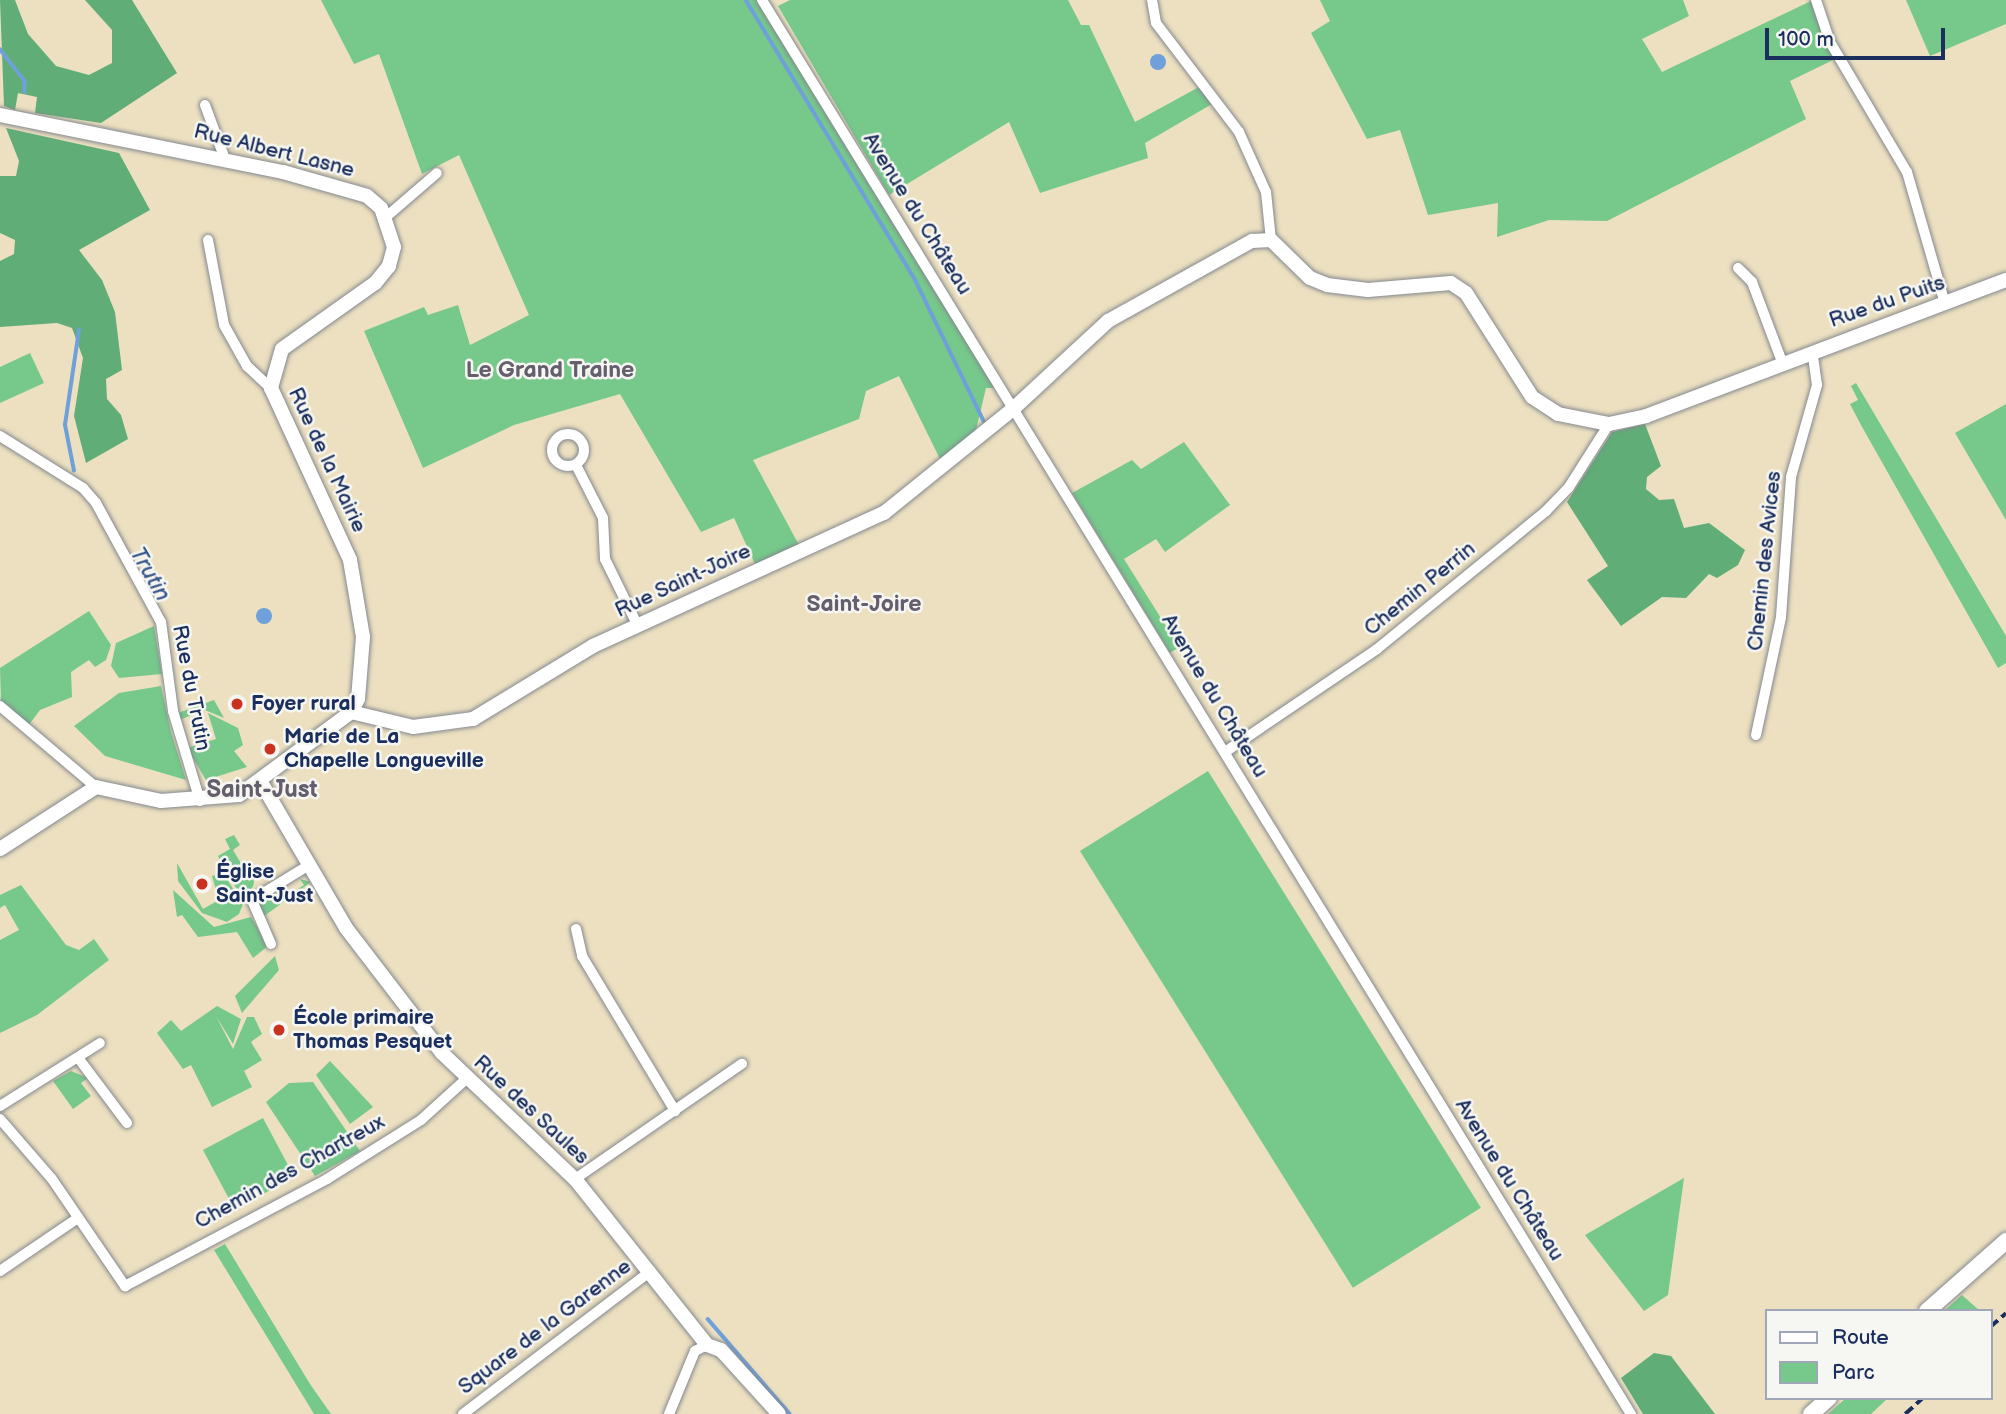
<!DOCTYPE html>
<html>
<head>
<meta charset="utf-8">
<style>
	body { margin:0 }
	#map { position:relative; width:2006px; height:1414px; overflow:hidden; background:#ece0c0; font-family:"Balsamiq Sans",sans-serif }
	div>[style] { position:absolute }
	[style*='--x'] { left:calc(var(--x)*1px); top:calc(var(--y)*1px); width:calc(var(--w)*1px); rotate:calc(var(--a)*1deg) }
	.green>* { inset:0; background:#76c98b; transform-origin:0 0 }
	.round { border-radius:50% }
	.forest>* { inset:0; background:#60ad77 }
	.water>* { inset:0; background:#6fa0d9 }
	.stream>* { height:3.5px; margin:-1.75px; padding:0 1.75px; transform-origin:1.75px; border-radius:1.75px; background:#6fa0d9 }
	.roads { filter:drop-shadow(0 0 2px #84888f) drop-shadow(0 0 2px #84888f) }
	.street>* { height:10px; margin:-5px; padding:0 5px; transform-origin:5px; border-radius:5px; background:#fff }
	.street>.ring { margin:-5px; padding:0; box-sizing:content-box; background:none; border:10px solid #fff; border-radius:50% }
	.secondary>* { height:14px; margin:-7px; padding:0 7px; transform-origin:7px; border-radius:7px; background:#fff }
	.primary>* { height:16px; margin:-8px; padding:0 8px; transform-origin:8px; border-radius:8px; background:#fff }
	.rail>* { height:3.5px; margin-top:-1.75px; transform-origin:0; background:repeating-linear-gradient(90deg,#1b2f5e 0 10px,transparent 0 15px) }
	.dots>* { width:19px; height:19px; translate:-50% -50%; box-sizing:border-box; border:4px solid #f6f6f2; border-radius:50% }
	span { translate:-50% -50%; white-space:nowrap; text-align:center; line-height:1.15; -webkit-text-stroke:5px #f6f6f2; paint-order:stroke }
	.street-label { font-size:21px; color:#1b2f5e }
	.poi-label { font-size:21px; color:#1b2f5e; font-weight:700 }
	.left { translate:0 -50%; text-align:left }
	.neighbourhood-label { font-size:23px; color:#655e6d; font-weight:700 }
	.water-label { font-size:23px; color:#385789; font-style:italic }
	.quarter-label { font-size:24px; color:#655e6d; font-weight:700 }
	.legend { position:absolute; left:1765px; top:1309px; width:228px; height:91px; box-sizing:border-box; background:#f6f6f2; border:2px solid #9ea6b7; margin:0; padding:9px 12px; list-style:none; font-size:21px; color:#1b2f5e }
	.legend li { display:flex; align-items:center; gap:14px; height:35px }
	.legend b { width:35px; border:2px solid #9ea6b7 }
	.scale { position:absolute; left:1765px; top:28px; width:180px; height:32px; box-sizing:border-box; border:4px solid #1b2f5e; border-top:0; padding-left:9px; font-size:21px; line-height:24px; white-space:nowrap; color:#1b2f5e; -webkit-text-stroke:5px #f6f6f2; paint-order:stroke }
</style>
</head>
<body>
<div id="map">
	<div class="green">
		<i style="clip-path:polygon(321px 0,757px 0,995px 388px,986px 388px,976px 430px,941px 461px,899px 376px,866px 391px,859px 419px,753px 460px,799px 545px,755px 564px,734px 518px,701px 532px,620px 394px,514px 425px,423px 468px,364px 331px,424px 307px,428px 315px,458px 305px,470px 345px,529px 315px,459px 155px,422px 174px,379px 54px,354px 64px)"></i>
		<i style="clip-path:polygon(790px 0,1068px 0,1081px 25px,1089px 25px,1135px 122px,1199px 87px,1212px 104px,1145px 143px,1148px 158px,1040px 193px,1009px 122px,889px 195px,778px 6px)"></i>
		<i style="clip-path:polygon(1320px 0,1683px 0,1689px 16px,1642px 39px,1662px 72px,1813px 0,1835px 59px,1790px 81px,1806px 119px,1607px 221px,1549px 220px,1497px 237px,1498px 203px,1428px 215px,1400px 130px,1367px 139px,1311px 33px,1330px 21px)"></i>
		<i style="clip-path:polygon(1906px 0,2006px 0,2006px 24px,1930px 56px)"></i>
		<i style="clip-path:polygon(30px 353px,44px 383px,0 403px,0 367px)"></i>
		<i style="clip-path:polygon(1856px 383px,2006px 636px,2006px 663px,1998px 668px,1861px 425px,1850px 404px,1858px 400px,1851px 386px)"></i>
		<i style="clip-path:polygon(2006px 404px,2006px 520px,1955px 433px)"></i>
		<i style="clip-path:polygon(1184px 442px,1230px 505px,1165px 552px,1156px 539px,1124px 559px,1179px 647px,1170px 653px,1072px 493px,1132px 460px,1141px 469px)"></i>
		<i style="clip-path:polygon(89px 611px,111px 645px,106px 660px,95px 667px,89px 660px,71px 672px,72px 697px,40px 710px,28px 726px,1px 701px,0 668px)"></i>
		<i style="clip-path:polygon(154px 626px,162px 674px,119px 678px,111px 666px,116px 643px)"></i>
		<i style="clip-path:polygon(161px 686px,171px 732px,186px 780px,105px 756px,74px 726px,119px 693px)"></i>
		<i style="clip-path:polygon(214px 700px,224px 718px,205px 710px,179px 720px,178px 713px)"></i>
		<i style="clip-path:polygon(208px 713px,238px 728px,243px 745px,234px 751px,247px 767px,206px 780px,187px 748px,216px 739px)"></i>
		<i style="left:1208px;top:771px;width:515px;height:151px;rotate:58deg"></i>
		<i style="clip-path:polygon(234px 835px,240px 845px,233px 850px,242px 865px,230px 876px,218px 856px,230px 849px,225px 839px)"></i>
		<i style="clip-path:polygon(177px 863px,203px 909px,219px 900px,212px 876px,223px 873px,243px 904px,239px 914px,227px 922px,202px 913px,178px 881px)"></i>
		<i class="round" style="left:234px;top:872px;width:20px;height:20px"></i>
		<i style="clip-path:polygon(300px 879px,311px 882px,260px 919px,257px 901px,276px 895px,280px 901px,304px 885px)"></i>
		<i style="clip-path:polygon(21px 885px,66px 945px,79px 950px,94px 939px,109px 960px,37px 1015px,0 1033px,0 940px,19px 930px,5px 905px,0 908px,0 895px)"></i>
		<i style="clip-path:polygon(173px 890px,214px 927px,251px 917px,268px 946px,253px 958px,237px 932px,198px 937px,182px 915px,177px 917px)"></i>
		<i style="clip-path:polygon(275px 956px,279px 970px,242px 1013px,235px 996px)"></i>
		<i style="clip-path:polygon(217px 1006px,241px 1019px,233px 1044px,216px 1016px,233px 1049px,247px 1017px,254px 1017px,262px 1034px,251px 1042px,262px 1060px,244px 1071px,252px 1087px,212px 1107px,191px 1065px,183px 1069px,157px 1033px,171px 1020px,181px 1031px)"></i>
		<i style="clip-path:polygon(330px 1061px,373px 1107px,350px 1124px,316px 1075px)"></i>
		<i style="clip-path:polygon(71px 1071px,88px 1078px,81px 1083px,91px 1096px,73px 1109px,53px 1081px)"></i>
		<i style="clip-path:polygon(313px 1082px,360px 1151px,315px 1176px,266px 1102px,289px 1083px)"></i>
		<i style="left:263px;top:1118px;width:67px;height:68px;rotate:62deg"></i>
		<i style="clip-path:polygon(1684px 1178px,1668px 1295px,1644px 1311px,1585px 1235px)"></i>
		<i style="clip-path:polygon(225px 1244px,310px 1384px,331px 1414px,314px 1414px,214px 1250px)"></i>
		<i style="clip-path:polygon(1962px 1295px,1980px 1311px,1944px 1311px)"></i>
		<i style="clip-path:polygon(1846px 1398px,1888px 1398px,1871px 1414px,1828px 1414px)"></i>
	</div>
	<div class="forest">
		<i style="clip-path:polygon(0 0,15px 0,28px 34px,56px 66px,89px 75px,112px 63px,112px 30px,85px 0,132px 0,177px 73px,101px 123px,35px 113px,37px 97px,18px 93px,15px 110px,4px 106px)"></i>
		<i style="clip-path:polygon(6px 128px,119px 153px,150px 210px,79px 250px,102px 280px,115px 312px,122px 370px,106px 379px,107px 399px,121px 415px,128px 439px,86px 463px,74px 416px,83px 358px,72px 328px,57px 323px,0 327px,0 261px,14px 254px,15px 240px,0 233px,0 176px,16px 176px,19px 161px)"></i>
		<i style="clip-path:polygon(1645px 424px,1661px 466px,1647px 477px,1646px 489px,1659px 500px,1674px 499px,1684px 528px,1709px 523px,1745px 550px,1738px 565px,1717px 578px,1709px 574px,1686px 598px,1662px 597px,1621px 626px,1587px 580px,1608px 566px,1567px 502px,1612px 432px)"></i>
		<i style="clip-path:polygon(1654px 1353px,1671px 1356px,1715px 1414px,1643px 1414px,1621px 1378px)"></i>
	</div>
	<div class="water">
		<i class="round" style="left:1150px;top:54px;width:16px;height:16px"></i>
		<i class="round" style="left:256px;top:608px;width:16px;height:16px"></i>
	</div>
	<div class="stream">
		<i style="--x:746;--y:0;--w:324;--a:58.8"></i>
		<i style="--x:914;--y:277;--w:160;--a:64.1"></i>
		<i style="--x:0;--y:49;--w:41;--a:52"></i>
		<i style="--x:25;--y:81;--w:11;--a:90"></i>
		<i style="--x:74;--y:471;--w:47;--a:-101.1"></i>
		<i style="--x:65;--y:425;--w:96;--a:-81.6"></i>
		<i style="--x:708;--y:1319;--w:125;--a:49.2"></i>
	</div>
	<div class="roads">
		<div class="street">
			<i style="--x:762;--y:0;--w:1660;--a:58.43"></i>
			<i style="--x:1152;--y:0;--w:23;--a:80"></i>
			<i style="--x:1156;--y:23;--w:137;--a:52.7"></i>
			<i style="--x:1239;--y:132;--w:66;--a:65.8"></i>
			<i style="--x:1266;--y:192;--w:48;--a:84.1"></i>
			<i style="--x:1816;--y:0;--w:44;--a:71.6"></i>
			<i style="--x:1830;--y:42;--w:151;--a:59.4"></i>
			<i style="--x:1907;--y:172;--w:137;--a:73.9"></i>
			<i style="--x:205;--y:105;--w:58;--a:69.7"></i>
			<i style="--x:386;--y:217;--w:67;--a:-40.8"></i>
			<i style="--x:208;--y:240;--w:86;--a:79.3"></i>
			<i style="--x:224;--y:325;--w:47;--a:60.7"></i>
			<i style="--x:247;--y:366;--w:33;--a:43"></i>
			<i style="--x:1738;--y:268;--w:20;--a:45"></i>
			<i style="--x:1752;--y:282;--w:85;--a:69.4"></i>
			<i class="ring" style="left:552px;top:434px;width:22px;height:22px"></i>
			<i style="--x:0;--y:436;--w:98;--a:32.1"></i>
			<i style="--x:83;--y:488;--w:20;--a:49"></i>
			<i style="--x:96;--y:503;--w:136;--a:61.4"></i>
			<i style="--x:161;--y:622;--w:90;--a:82.3"></i>
			<i style="--x:173;--y:711;--w:94;--a:73.3"></i>
			<i style="--x:576;--y:465;--w:59;--a:63"></i>
			<i style="--x:603;--y:518;--w:41;--a:87.2"></i>
			<i style="--x:605;--y:559;--w:72;--a:63.8"></i>
			<i style="--x:0;--y:706;--w:126;--a:40.2"></i>
			<i style="--x:1756;--y:735;--w:121;--a:-78"></i>
			<i style="--x:1781;--y:617;--w:140;--a:-85.9"></i>
			<i style="--x:1791;--y:477;--w:96;--a:-74.2"></i>
			<i style="--x:1817;--y:385;--w:34;--a:-98"></i>
			<i style="--x:1225;--y:752;--w:184;--a:-34.1"></i>
			<i style="--x:1377;--y:649;--w:218;--a:-39.2"></i>
			<i style="--x:1546;--y:511;--w:33;--a:-46"></i>
			<i style="--x:1569;--y:487;--w:75;--a:-57.6"></i>
			<i style="--x:576;--y:929;--w:28;--a:77"></i>
			<i style="--x:582;--y:956;--w:181;--a:59"></i>
			<i style="--x:271;--y:944;--w:48;--a:-113.4"></i>
			<i style="--x:252;--y:900;--w:67;--a:-31.6"></i>
			<i style="--x:79;--y:1059;--w:80;--a:53.1"></i>
			<i style="--x:0;--y:1106;--w:118;--a:-32.2"></i>
			<i style="--x:0;--y:1119;--w:79;--a:49.1"></i>
			<i style="--x:52;--y:1179;--w:130;--a:55.7"></i>
			<i style="--x:125;--y:1286;--w:229;--a:-27.9"></i>
			<i style="--x:327;--y:1179;--w:111;--a:-32.1"></i>
			<i style="--x:421;--y:1120;--w:61;--a:-42.3"></i>
			<i style="--x:575;--y:1179;--w:203;--a:-34.6"></i>
			<i style="--x:0;--y:1271;--w:94;--a:-34.2"></i>
			<i style="--x:463;--y:1414;--w:236;--a:-37.3"></i>
			<i style="--x:669;--y:1414;--w:68;--a:-67.6"></i>
			<i style="--x:695;--y:1351;--w:13;--a:-27"></i>
		</div>
		<div class="secondary">
			<i style="--x:0;--y:115;--w:289;--a:11.4"></i>
			<i style="--x:283;--y:172;--w:87;--a:15.9"></i>
			<i style="--x:367;--y:196;--w:18;--a:41"></i>
			<i style="--x:381;--y:208;--w:41;--a:71.6"></i>
			<i style="--x:394;--y:247;--w:20;--a:105"></i>
			<i style="--x:389;--y:266;--w:22;--a:129"></i>
			<i style="--x:375;--y:283;--w:114;--a:144.6"></i>
			<i style="--x:282;--y:349;--w:41;--a:105.8"></i>
			<i style="--x:271;--y:388;--w:189;--a:65.3"></i>
			<i style="--x:350;--y:560;--w:78;--a:80.4"></i>
			<i style="--x:363;--y:637;--w:62;--a:94.6"></i>
			<i style="--x:358;--y:699;--w:15;--a:118"></i>
			<i style="--x:351;--y:712;--w:64;--a:13.6"></i>
			<i style="--x:413;--y:727;--w:61;--a:-7.6"></i>
			<i style="--x:473;--y:719;--w:140;--a:-31.3"></i>
			<i style="--x:593;--y:646;--w:320;--a:-24.6"></i>
			<i style="--x:884;--y:513;--w:167;--a:-38.9"></i>
			<i style="--x:1014;--y:408;--w:128;--a:-42.8"></i>
			<i style="--x:1108;--y:321;--w:165;--a:-29.1"></i>
			<i style="--x:1252;--y:241;--w:19;--a:-3"></i>
			<i style="--x:1271;--y:240;--w:54;--a:44.3"></i>
			<i style="--x:1310;--y:278;--w:18;--a:22"></i>
			<i style="--x:1327;--y:285;--w:41;--a:7"></i>
			<i style="--x:1368;--y:290;--w:83;--a:-4.8"></i>
			<i style="--x:1451;--y:283;--w:18;--a:34"></i>
			<i style="--x:1466;--y:293;--w:123;--a:57.6"></i>
			<i style="--x:1532;--y:397;--w:31;--a:33"></i>
			<i style="--x:1558;--y:414;--w:52;--a:11.1"></i>
			<i style="--x:1609;--y:424;--w:38;--a:-12"></i>
			<i style="--x:1646;--y:416;--w:385;--a:-20.7"></i>
			<i style="--x:262;--y:784;--w:167;--a:59.7"></i>
			<i style="--x:346;--y:928;--w:158;--a:52.5"></i>
			<i style="--x:442;--y:1053;--w:183;--a:43.5"></i>
			<i style="--x:575;--y:1179;--w:212;--a:51.5"></i>
			<i style="--x:707;--y:1345;--w:15;--a:20"></i>
			<i style="--x:721;--y:1350;--w:86;--a:47.8"></i>
			<i style="--x:0;--y:849;--w:114;--a:-32.9"></i>
			<i style="--x:96;--y:787;--w:66;--a:12.2"></i>
			<i style="--x:161;--y:801;--w:78;--a:-4.4"></i>
			<i style="--x:239;--y:795;--w:139;--a:-36.5"></i>
		</div>
		<div class="primary">
			<i style="--x:1927;--y:1311;--w:106;--a:-41.5"></i>
			<i style="--x:1811;--y:1414;--w:24;--a:-42"></i>
		</div>
	</div>
	<div class="rail">
		<i style="--x:1990;--y:1327;--w:21;--a:-41"></i>
		<i style="--x:1905;--y:1414;--w:24;--a:-42"></i>
	</div>
	<div class="dots">
		<i style="left:237px;top:704px;background:#c8321e"></i>
		<i style="left:270px;top:749px;background:#c8321e"></i>
		<i style="left:202px;top:884px;background:#c8321e"></i>
		<i style="left:279px;top:1030px;background:#c8321e"></i>
	</div>
	<div class="street-label">
		<span style="left:274px;top:151px;rotate:14deg">Rue Albert Lasne</span>
		<span style="left:917px;top:214px;rotate:58deg">Avenue du Château</span>
		<span style="left:1887px;top:302px;rotate:-19deg">Rue du Puits</span>
		<span style="left:327px;top:460px;rotate:65deg">Rue de la Mairie</span>
		<span style="left:1765px;top:561px;rotate:-84deg">Chemin des Avices</span>
		<span style="left:683px;top:581px;rotate:-25deg">Rue Saint-Joire</span>
		<span style="left:1420px;top:589px;rotate:-39deg">Chemin Perrin</span>
		<span style="left:191px;top:688px;rotate:79deg">Rue du Trutin</span>
		<span style="left:1214px;top:696px;rotate:59deg">Avenue du Château</span>
		<span style="left:531px;top:1110px;rotate:43deg">Rue des Saules</span>
		<span style="left:290px;top:1172px;rotate:-29deg">Chemin des Chartreux</span>
		<span style="left:1509px;top:1180px;rotate:58deg">Avenue du Château</span>
		<span style="left:545px;top:1327px;rotate:-37deg">Square de la Garenne</span>
	</div>
	<div class="poi-label">
		<span class="left" style="left:251px;top:704px">Foyer rural</span>
		<span class="left" style="left:284px;top:749px">Marie de La<br>Chapelle Longueville</span>
		<span class="left" style="left:216px;top:884px">Église<br>Saint-Just</span>
		<span class="left" style="left:293px;top:1030px">École primaire<br>Thomas Pesquet</span>
	</div>
	<div class="neighbourhood-label">
		<span style="left:550px;top:370px">Le Grand Traine</span>
		<span style="left:864px;top:604px">Saint-Joire</span>
	</div>
	<div class="water-label">
		<span style="left:150px;top:574px;rotate:60deg">Trutin</span>
	</div>
	<div class="quarter-label">
		<span style="left:262px;top:790px">Saint-Just</span>
	</div>
	<ul class="legend">
	<li><b style="height:9px;background:#fff"></b>Route</li>
	<li><b style="height:19px;background:#76c98b"></b>Parc</li>
	</ul>
	<div class="scale">100 m</div>
</div>
</body>
</html>
